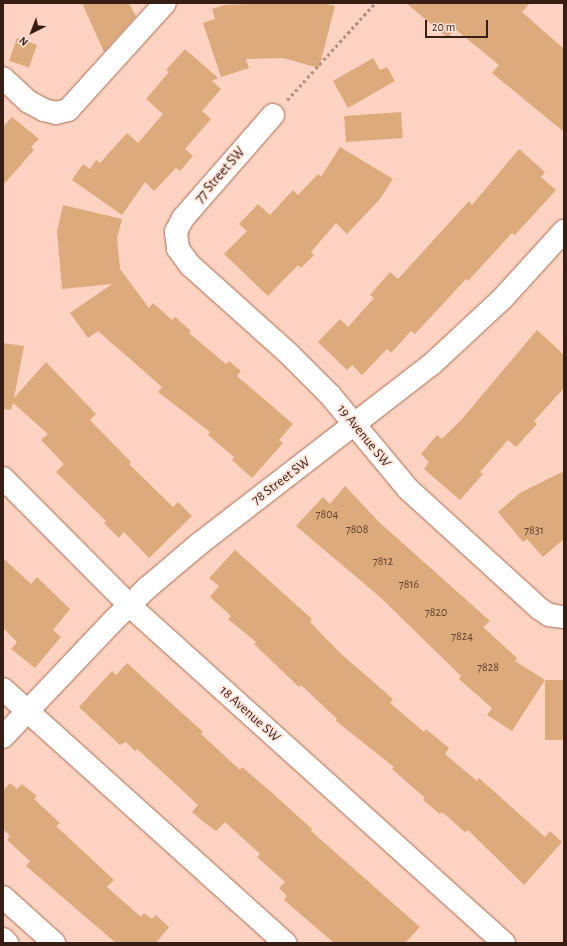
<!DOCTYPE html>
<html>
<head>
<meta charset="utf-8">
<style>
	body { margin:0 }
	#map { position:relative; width:567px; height:946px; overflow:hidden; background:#fcd3c2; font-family:"Alegreya Sans",sans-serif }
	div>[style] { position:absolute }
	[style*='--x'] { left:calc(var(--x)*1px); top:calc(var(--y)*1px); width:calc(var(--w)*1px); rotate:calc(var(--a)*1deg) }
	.building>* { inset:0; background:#ddaa7b; transform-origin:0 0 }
	.path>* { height:2.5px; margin-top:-1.25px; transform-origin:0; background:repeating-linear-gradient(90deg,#b39081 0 3px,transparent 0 6px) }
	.roads { filter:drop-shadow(0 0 1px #a96c53) drop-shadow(0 0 1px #a96c53) }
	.minor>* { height:22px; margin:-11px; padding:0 11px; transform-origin:11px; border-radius:11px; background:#fff }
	span { translate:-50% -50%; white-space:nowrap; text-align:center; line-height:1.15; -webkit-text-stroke:3.5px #ffe3d8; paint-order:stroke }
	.number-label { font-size:12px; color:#60412e }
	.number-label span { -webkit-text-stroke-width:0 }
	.street-label { font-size:14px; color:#371e14 }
	.frame { position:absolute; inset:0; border:4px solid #371e14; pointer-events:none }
	.north { position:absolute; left:12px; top:12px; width:40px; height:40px; -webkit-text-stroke:3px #ffe3d8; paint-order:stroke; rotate:222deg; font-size:11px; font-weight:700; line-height:16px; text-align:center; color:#371e14 }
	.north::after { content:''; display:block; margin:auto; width:14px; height:18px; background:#371e14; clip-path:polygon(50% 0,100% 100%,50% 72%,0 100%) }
	.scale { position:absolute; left:425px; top:20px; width:63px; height:18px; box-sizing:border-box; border:2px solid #371e14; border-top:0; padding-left:5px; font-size:12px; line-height:14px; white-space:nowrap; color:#371e14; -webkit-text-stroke:3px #ffe3d8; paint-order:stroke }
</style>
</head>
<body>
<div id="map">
	<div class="building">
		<i style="clip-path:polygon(82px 3px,129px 3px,136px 16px,104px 52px)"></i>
		<i style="clip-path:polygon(271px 3px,322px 3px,335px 6px,319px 68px,283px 58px,246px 59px,249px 68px,221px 77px,203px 23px,215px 19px,212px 9px,224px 5px)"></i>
		<i style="clip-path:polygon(406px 3px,530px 3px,522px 12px,564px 49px,564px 132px,492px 73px,499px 65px,455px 29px,448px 38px)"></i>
		<i style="left:17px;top:38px;width:21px;height:24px;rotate:19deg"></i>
		<i style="clip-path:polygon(185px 49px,218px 78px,212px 81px,221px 89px,202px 111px,211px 119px,185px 149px,193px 156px,180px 171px,176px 168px,154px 191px,145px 182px,122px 215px,72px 180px,83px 164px,90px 169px,96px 160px,100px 163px,127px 133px,138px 143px,163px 114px,146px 99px,169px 72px,166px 70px)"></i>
		<i style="clip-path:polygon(373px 58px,380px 70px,387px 67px,395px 81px,348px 108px,333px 81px)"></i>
		<i style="left:401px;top:112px;width:26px;height:57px;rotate:86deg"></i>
		<i style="clip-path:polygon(12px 117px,39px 139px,31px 147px,34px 150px,3px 185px,3px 127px)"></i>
		<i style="clip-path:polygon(340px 147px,393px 179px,380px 199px,347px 234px,336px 223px,311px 252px,314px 255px,301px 268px,298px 265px,268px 296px,224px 254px,247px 231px,239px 224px,258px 204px,270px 215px,293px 190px,298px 195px,318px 174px,321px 177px)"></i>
		<i style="clip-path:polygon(519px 149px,545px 172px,541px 177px,556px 190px,515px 235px,512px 233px,468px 281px,466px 279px,415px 334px,411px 331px,391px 353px,387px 349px,362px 375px,352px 365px,347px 370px,318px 342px,340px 319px,348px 327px,374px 298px,370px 295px,390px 272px,398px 279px,469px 201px,472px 205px)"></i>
		<i style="clip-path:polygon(63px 205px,122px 219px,117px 238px,120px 269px,149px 308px,153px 303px,172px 320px,175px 317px,191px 331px,189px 333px,226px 364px,229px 361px,241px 371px,237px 376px,293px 424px,279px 440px,283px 443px,252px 478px,232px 460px,234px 457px,208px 435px,210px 432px,158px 392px,162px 387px,98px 331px,88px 338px,70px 313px,112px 284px,62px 289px,57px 231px)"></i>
		<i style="clip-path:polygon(537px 330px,564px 355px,564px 388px,534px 421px,537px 424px,516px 447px,508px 440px,480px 472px,483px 474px,460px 500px,424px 469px,429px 462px,421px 454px,437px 435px,442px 439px,462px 419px)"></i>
		<i style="clip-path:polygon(3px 343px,24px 346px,14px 398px,46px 362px,96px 414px,90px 420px,131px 462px,129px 464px,173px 507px,178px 502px,192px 516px,149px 558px,124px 532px,119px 538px,104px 523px,106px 521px,56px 472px,64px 464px,41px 440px,48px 434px,13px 403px,11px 410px,3px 409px)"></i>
		<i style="clip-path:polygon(564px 471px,564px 539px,543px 557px,527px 539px,523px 542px,498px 512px,520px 493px)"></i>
		<i style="clip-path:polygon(345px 486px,379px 522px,490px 621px,483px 627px,517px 658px,515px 661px,545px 680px,512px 731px,487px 715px,492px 708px,459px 679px,461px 676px,380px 597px,296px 526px,323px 497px,330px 504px)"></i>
		<i style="clip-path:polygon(235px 550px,312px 619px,310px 622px,339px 652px,393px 699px,390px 703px,424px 732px,426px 729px,449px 748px,445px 754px,477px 781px,479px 778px,545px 837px,550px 831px,562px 842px,524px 885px,468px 830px,465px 832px,442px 812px,440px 814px,423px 800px,425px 798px,392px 769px,394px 767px,336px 721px,337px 719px,301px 685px,299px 687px,254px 644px,256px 642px,228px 619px,231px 616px,210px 597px,219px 586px,209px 578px)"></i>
		<i style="clip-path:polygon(3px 558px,31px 584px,37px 577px,70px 609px,53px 630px,61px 637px,35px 668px,11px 649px,17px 642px,3px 628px)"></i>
		<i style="clip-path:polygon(127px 663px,203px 732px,201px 734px,240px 770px,242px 767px,270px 791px,312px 829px,311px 831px,420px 927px,405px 943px,334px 943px,284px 900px,287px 896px,279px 888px,285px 882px,257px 857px,260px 854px,225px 822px,216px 831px,205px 823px,192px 812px,198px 805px,170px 779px,137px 749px,135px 751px,126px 742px,120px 745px,79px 707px,112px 671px,116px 675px)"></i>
		<i style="left:545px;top:680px;width:19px;height:60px"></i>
		<i style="clip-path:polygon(10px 783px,17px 789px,22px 784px,37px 796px,34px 799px,60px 823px,56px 826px,114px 880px,107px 887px,141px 917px,144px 913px,152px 919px,156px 915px,169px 927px,156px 943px,116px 943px,26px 866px,30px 861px,7px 840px,10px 836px,3px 829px,3px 791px)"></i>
	</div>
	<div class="path">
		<i style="--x:287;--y:100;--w:131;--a:-47.8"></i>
	</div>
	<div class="roads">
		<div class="minor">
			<i style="--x:3;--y:78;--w:35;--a:43"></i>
			<i style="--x:29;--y:102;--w:17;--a:28"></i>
			<i style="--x:44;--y:110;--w:12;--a:14"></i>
			<i style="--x:56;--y:113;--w:12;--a:-14"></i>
			<i style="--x:68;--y:110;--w:144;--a:-47.8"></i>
			<i style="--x:273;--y:115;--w:137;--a:131.1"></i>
			<i style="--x:183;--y:218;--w:16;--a:117"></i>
			<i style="--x:176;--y:232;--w:17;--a:83"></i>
			<i style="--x:178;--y:249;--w:21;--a:53"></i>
			<i style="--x:191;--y:266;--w:132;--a:41.9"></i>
			<i style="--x:289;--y:354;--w:58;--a:45"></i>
			<i style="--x:330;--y:395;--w:122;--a:50.3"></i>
			<i style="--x:408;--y:489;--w:178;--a:42.3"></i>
			<i style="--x:540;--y:609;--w:11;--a:34"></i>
			<i style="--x:549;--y:615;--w:15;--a:8"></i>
			<i style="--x:3;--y:478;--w:179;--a:45.2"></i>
			<i style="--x:129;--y:605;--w:505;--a:42.03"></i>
			<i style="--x:3;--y:689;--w:380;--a:42"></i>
			<i style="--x:3;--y:737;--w:158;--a:-46.5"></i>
			<i style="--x:112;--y:622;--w:49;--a:-44.2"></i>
			<i style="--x:147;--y:588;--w:68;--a:-40.2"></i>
			<i style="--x:199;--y:544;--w:293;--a:-37.7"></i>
			<i style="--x:431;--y:365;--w:98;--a:-42.9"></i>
			<i style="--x:503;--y:298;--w:91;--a:-47.7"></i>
			<i style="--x:3;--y:897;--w:69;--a:42"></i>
			<i style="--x:3;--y:939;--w:6;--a:45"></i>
		</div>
	</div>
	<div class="number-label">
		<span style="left:327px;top:515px">7804</span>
		<span style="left:357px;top:530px">7808</span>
		<span style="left:534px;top:531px">7831</span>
		<span style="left:383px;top:562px">7812</span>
		<span style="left:409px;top:585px">7816</span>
		<span style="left:436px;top:613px">7820</span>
		<span style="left:462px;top:637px">7824</span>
		<span style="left:488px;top:668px">7828</span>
	</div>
	<div class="street-label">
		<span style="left:220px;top:175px;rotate:-49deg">77 Street SW</span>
		<span style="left:364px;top:436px;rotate:51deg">19 Avenue SW</span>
		<span style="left:281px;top:481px;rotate:-37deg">78 Street SW</span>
		<span style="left:250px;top:714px;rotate:42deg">18 Avenue SW</span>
	</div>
	<div class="frame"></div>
	<div class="north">N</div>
	<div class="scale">20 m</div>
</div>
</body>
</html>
